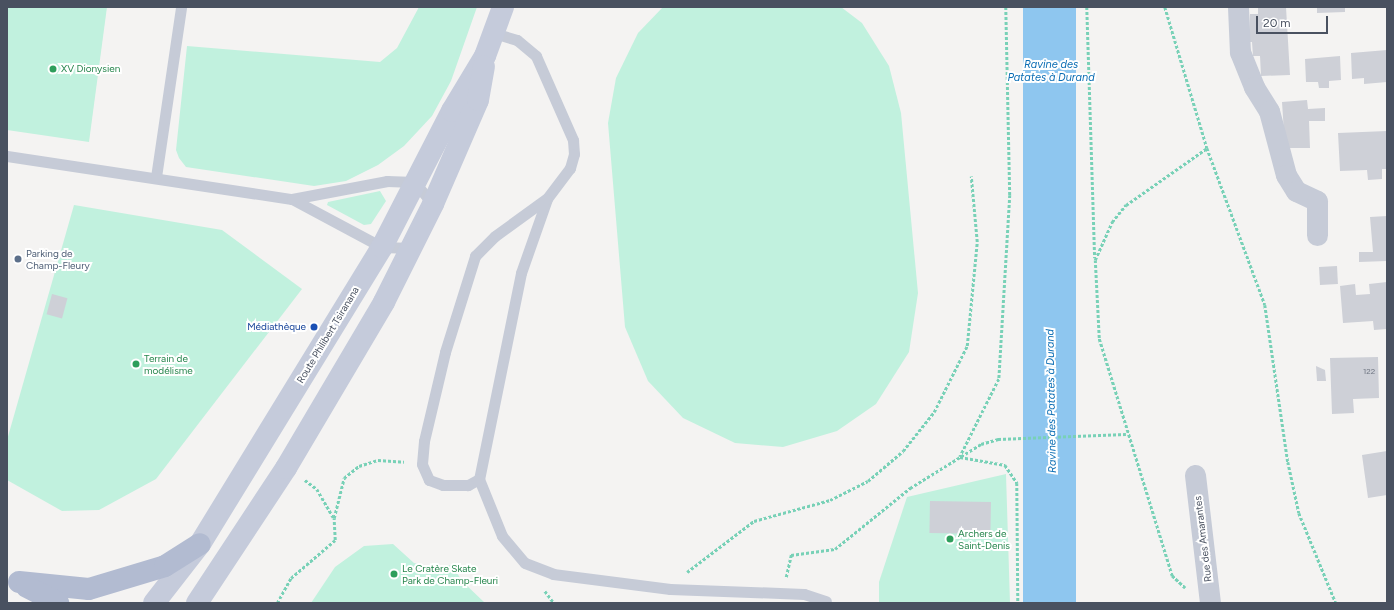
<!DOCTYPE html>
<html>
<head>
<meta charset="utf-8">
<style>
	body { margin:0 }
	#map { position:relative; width:1394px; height:610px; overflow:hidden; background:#f4f3f2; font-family:Figtree,sans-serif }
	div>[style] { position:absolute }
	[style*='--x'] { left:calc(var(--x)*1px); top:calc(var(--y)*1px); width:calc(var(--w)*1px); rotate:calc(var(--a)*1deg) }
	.green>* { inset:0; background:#c1f1de }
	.water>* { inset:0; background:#8ec6ef; transform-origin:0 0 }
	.building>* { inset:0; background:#ced0d7; transform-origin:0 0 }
	.path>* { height:2.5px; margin-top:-1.25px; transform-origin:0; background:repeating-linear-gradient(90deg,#78d1b7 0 3px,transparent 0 5px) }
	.service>* { height:11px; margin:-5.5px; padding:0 5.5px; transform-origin:5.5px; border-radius:5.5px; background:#c6cbd7 }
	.minor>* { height:21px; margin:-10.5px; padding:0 10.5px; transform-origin:10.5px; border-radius:10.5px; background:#c6cbd7 }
	.secondary>* { height:22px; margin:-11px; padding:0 11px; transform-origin:11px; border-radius:11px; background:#c5cbdb }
	.primary>* { height:22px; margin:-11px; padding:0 11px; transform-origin:11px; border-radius:11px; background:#b2bbd1 }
	.dots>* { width:11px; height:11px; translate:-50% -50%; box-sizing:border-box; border:2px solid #fff; border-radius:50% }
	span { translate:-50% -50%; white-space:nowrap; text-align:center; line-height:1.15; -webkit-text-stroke:4px #fff; paint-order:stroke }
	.number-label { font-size:8px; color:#6a717e }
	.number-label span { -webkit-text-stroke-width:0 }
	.leisure-label { font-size:10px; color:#27864d }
	.left { translate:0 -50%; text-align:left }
	.service-label { font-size:10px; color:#4e5e75 }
	.transit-label { font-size:10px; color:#164399 }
	.right { translate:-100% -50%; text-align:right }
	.street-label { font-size:10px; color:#495160 }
	.water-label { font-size:11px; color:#096cb3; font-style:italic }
	.frame { position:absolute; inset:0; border:8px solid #495160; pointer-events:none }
	.scale { position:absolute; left:1256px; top:16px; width:72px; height:18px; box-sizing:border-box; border:2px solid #495160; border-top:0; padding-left:5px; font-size:12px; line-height:14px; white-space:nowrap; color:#495160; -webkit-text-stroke:3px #fff; paint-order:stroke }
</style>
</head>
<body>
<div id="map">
	<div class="green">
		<i style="clip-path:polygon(7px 7px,107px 7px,89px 142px,7px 130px)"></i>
		<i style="clip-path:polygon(419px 7px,477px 7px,451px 81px,432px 116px,404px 146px,378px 165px,346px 181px,314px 186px,186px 167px,179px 158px,176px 150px,187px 46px,380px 62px,397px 48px)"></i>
		<i style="clip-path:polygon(663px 7px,841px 7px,862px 23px,889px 66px,901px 113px,918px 293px,909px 352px,876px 404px,837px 431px,783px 447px,735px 443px,683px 418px,648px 381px,625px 327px,608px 123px,616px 78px,638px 33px)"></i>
		<i style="clip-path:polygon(380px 191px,386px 201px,371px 224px,364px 225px,327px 205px,328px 202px)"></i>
		<i style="clip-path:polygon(74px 205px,222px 230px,302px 289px,156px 479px,99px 510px,62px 511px,7px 480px,7px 440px)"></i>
		<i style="clip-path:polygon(1006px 474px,1010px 603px,879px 603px,879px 582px,907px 497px)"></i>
		<i style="clip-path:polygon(393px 544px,414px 563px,435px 568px,452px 565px,462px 581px,485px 603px,311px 603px,335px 567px,364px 546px)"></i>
	</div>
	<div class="water">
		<i style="left:1023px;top:7px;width:53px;height:596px"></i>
	</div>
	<div class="building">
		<i style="clip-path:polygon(1258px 7px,1286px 7px,1290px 75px,1261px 76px,1260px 56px,1253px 56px,1252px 42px,1249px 42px,1250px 14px,1258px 14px)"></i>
		<i style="clip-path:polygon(1317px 7px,1345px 7px,1345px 12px,1317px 13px)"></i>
		<i style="clip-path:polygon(1387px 50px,1387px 82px,1364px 84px,1364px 78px,1352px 79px,1351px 53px)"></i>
		<i style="clip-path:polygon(1340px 56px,1341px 80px,1329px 81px,1329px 88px,1319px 88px,1318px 82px,1306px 82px,1305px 59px)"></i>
		<i style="clip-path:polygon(1307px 100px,1308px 109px,1325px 108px,1325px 121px,1309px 121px,1310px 148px,1285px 148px,1282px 102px)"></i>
		<i style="clip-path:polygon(1387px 131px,1387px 169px,1382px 169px,1382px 179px,1368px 180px,1367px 170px,1340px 171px,1338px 133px)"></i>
		<i style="clip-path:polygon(1387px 216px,1387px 261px,1359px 262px,1359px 252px,1373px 252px,1370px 217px)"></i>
		<i style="left:1337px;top:266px;width:18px;height:18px;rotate:87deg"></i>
		<i style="clip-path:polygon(1387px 282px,1387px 329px,1374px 330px,1373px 321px,1343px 323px,1340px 286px,1355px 284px,1356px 295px,1370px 294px,1369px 284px)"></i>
		<i style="left:52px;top:294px;width:16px;height:21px;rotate:15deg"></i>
		<i style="clip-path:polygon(1378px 357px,1379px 398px,1353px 399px,1354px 413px,1332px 414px,1330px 358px)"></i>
		<i style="clip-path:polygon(1316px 366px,1325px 370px,1326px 381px,1317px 381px)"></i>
		<i style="clip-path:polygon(1387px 451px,1387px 495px,1368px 498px,1362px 455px)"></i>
		<i style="left:930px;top:501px;width:61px;height:32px;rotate:1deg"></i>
	</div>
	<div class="path">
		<i style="--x:1006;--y:7;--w:188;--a:88.8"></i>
		<i style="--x:1010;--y:195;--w:184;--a:93.4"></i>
		<i style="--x:999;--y:379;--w:87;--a:116.6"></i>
		<i style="--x:960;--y:457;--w:46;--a:10.1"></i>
		<i style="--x:1005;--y:465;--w:22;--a:56"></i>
		<i style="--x:1017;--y:483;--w:120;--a:89.5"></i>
		<i style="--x:1087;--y:7;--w:251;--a:88.2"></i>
		<i style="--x:1165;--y:7;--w:147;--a:73.4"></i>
		<i style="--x:1207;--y:148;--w:167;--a:69.7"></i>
		<i style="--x:1265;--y:305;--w:159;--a:81.7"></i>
		<i style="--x:1288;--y:462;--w:52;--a:77.8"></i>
		<i style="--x:1299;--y:513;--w:97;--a:67.7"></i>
		<i style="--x:305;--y:480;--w:15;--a:37"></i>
		<i style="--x:317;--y:489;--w:34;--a:60"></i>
		<i style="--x:687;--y:572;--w:84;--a:-37.3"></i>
		<i style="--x:754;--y:521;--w:79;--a:-15.4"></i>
		<i style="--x:830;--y:500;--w:42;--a:-26.6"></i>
		<i style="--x:868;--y:481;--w:46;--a:-40.6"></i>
		<i style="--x:903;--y:451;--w:50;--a:-51.5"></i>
		<i style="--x:934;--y:412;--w:74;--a:-63.4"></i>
		<i style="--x:967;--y:346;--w:104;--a:-84.5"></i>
		<i style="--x:977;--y:242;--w:66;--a:-95.2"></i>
		<i style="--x:786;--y:577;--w:23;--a:-77"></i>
		<i style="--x:791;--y:555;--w:44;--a:-7.8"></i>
		<i style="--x:835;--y:549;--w:97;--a:-39.1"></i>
		<i style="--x:910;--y:488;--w:84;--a:-31.8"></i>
		<i style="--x:981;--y:444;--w:18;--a:-16"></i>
		<i style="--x:998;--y:439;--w:128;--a:-2.2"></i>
		<i style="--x:1185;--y:588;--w:18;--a:-137"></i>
		<i style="--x:1172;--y:576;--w:249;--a:-107.1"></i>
		<i style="--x:1099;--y:338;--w:78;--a:-92.9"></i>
		<i style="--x:1095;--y:260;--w:42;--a:-65.9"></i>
		<i style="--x:1112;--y:222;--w:22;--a:-51"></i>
		<i style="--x:1126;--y:205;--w:99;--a:-35.1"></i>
		<i style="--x:545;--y:591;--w:15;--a:53"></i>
		<i style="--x:277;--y:603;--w:29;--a:-61"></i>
		<i style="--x:291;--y:578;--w:58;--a:-40.8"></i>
		<i style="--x:335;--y:540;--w:22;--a:-93"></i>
		<i style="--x:334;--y:518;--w:41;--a:-76"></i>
		<i style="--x:344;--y:478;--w:19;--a:-39"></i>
		<i style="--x:359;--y:466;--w:20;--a:-18"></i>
		<i style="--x:378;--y:460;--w:26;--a:4"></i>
	</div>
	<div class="service">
		<i style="--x:494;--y:33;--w:24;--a:17"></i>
		<i style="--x:517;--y:40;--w:25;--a:40"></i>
		<i style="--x:536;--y:56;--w:92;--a:66.2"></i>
		<i style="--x:573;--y:140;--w:14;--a:86"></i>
		<i style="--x:574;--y:154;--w:15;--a:106"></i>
		<i style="--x:570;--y:168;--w:39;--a:127"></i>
		<i style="--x:547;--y:199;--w:78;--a:109.4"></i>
		<i style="--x:521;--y:273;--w:210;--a:101.5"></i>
		<i style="--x:479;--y:479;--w:61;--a:68"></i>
		<i style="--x:502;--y:536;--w:35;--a:50"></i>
		<i style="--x:525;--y:563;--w:30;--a:21"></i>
		<i style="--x:553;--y:574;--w:118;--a:7.3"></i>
		<i style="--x:670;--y:589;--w:134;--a:2.1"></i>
		<i style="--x:804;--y:594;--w:23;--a:18"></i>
		<i style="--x:7;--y:156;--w:288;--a:8.6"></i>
		<i style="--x:292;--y:199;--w:97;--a:-10.7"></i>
		<i style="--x:387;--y:181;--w:27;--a:2"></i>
		<i style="--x:414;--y:182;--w:29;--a:49"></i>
		<i style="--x:156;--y:177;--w:172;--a:-81.6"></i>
		<i style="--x:292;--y:199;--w:102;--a:28.1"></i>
		<i style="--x:382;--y:247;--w:30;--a:2"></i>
		<i style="--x:479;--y:479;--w:13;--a:151"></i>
		<i style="--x:468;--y:485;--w:25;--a:180"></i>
		<i style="--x:443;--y:485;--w:15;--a:-160"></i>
		<i style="--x:429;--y:480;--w:17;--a:-114"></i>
		<i style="--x:422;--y:464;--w:23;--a:-85"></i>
		<i style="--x:424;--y:441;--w:91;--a:-76.7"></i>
		<i style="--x:445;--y:352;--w:101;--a:-72.6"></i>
		<i style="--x:475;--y:256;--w:28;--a:-45"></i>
		<i style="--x:495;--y:236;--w:63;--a:-36"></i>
	</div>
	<div class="minor">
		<i style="--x:1238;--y:7;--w:45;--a:87.5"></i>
		<i style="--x:1240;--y:52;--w:38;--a:68"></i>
		<i style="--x:1254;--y:87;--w:28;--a:58"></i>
		<i style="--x:1269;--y:111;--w:66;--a:75.1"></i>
		<i style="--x:1286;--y:175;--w:19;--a:58"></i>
		<i style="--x:1296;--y:191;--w:23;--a:25"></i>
		<i style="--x:1317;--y:201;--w:34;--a:90"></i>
		<i style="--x:1195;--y:475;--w:129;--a:83.3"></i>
	</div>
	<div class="secondary">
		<i style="--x:154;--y:603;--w:75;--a:-52.1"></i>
		<i style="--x:200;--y:544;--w:348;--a:-58.5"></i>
		<i style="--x:382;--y:247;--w:153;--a:-62.8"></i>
		<i style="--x:452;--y:111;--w:64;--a:-59"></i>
		<i style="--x:485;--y:56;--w:52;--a:-69.8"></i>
		<i style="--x:197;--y:603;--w:162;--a:-56.6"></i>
		<i style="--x:286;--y:468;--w:193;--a:-59.4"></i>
		<i style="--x:384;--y:302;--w:110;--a:-63.4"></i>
		<i style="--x:433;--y:204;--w:113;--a:-66.6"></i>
		<i style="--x:478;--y:100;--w:34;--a:-80"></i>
	</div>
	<div class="primary">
		<i style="--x:19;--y:582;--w:70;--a:5.7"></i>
		<i style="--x:89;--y:589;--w:79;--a:-16.8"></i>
		<i style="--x:165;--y:566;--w:41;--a:-32.2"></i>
		<i style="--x:27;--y:587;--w:35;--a:27"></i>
	</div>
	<div class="dots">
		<i style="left:53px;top:69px;background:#2e9e5b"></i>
		<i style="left:18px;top:259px;background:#5c6f8a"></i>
		<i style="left:314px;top:327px;background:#1a4fb4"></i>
		<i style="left:136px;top:364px;background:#2e9e5b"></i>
		<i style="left:950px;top:539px;background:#2e9e5b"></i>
		<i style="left:394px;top:574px;background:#2e9e5b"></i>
	</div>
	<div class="number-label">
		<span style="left:1369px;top:372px">122</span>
	</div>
	<div class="leisure-label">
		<span class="left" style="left:61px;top:69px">XV Dionysien</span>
		<span class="left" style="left:144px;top:364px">Terrain de<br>modélisme</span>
		<span class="left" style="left:958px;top:539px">Archers de<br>Saint-Denis</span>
		<span class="left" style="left:402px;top:574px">Le Cratère Skate<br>Park de Champ-Fleuri</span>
	</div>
	<div class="service-label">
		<span class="left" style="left:26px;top:259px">Parking de<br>Champ-Fleury</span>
	</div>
	<div class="transit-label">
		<span class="right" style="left:306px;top:327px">Médiathèque</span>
	</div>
	<div class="street-label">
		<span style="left:328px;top:335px;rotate:-59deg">Route Philibert Tsiranana</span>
		<span style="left:1203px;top:539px;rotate:-97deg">Rue des Amarantes</span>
	</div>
	<div class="water-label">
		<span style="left:1051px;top:72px">Ravine des<br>Patates à Durand</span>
		<span style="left:1052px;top:401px;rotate:-91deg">Ravine des Patates à Durand</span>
	</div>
	<div class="frame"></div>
	<div class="scale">20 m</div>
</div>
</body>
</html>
